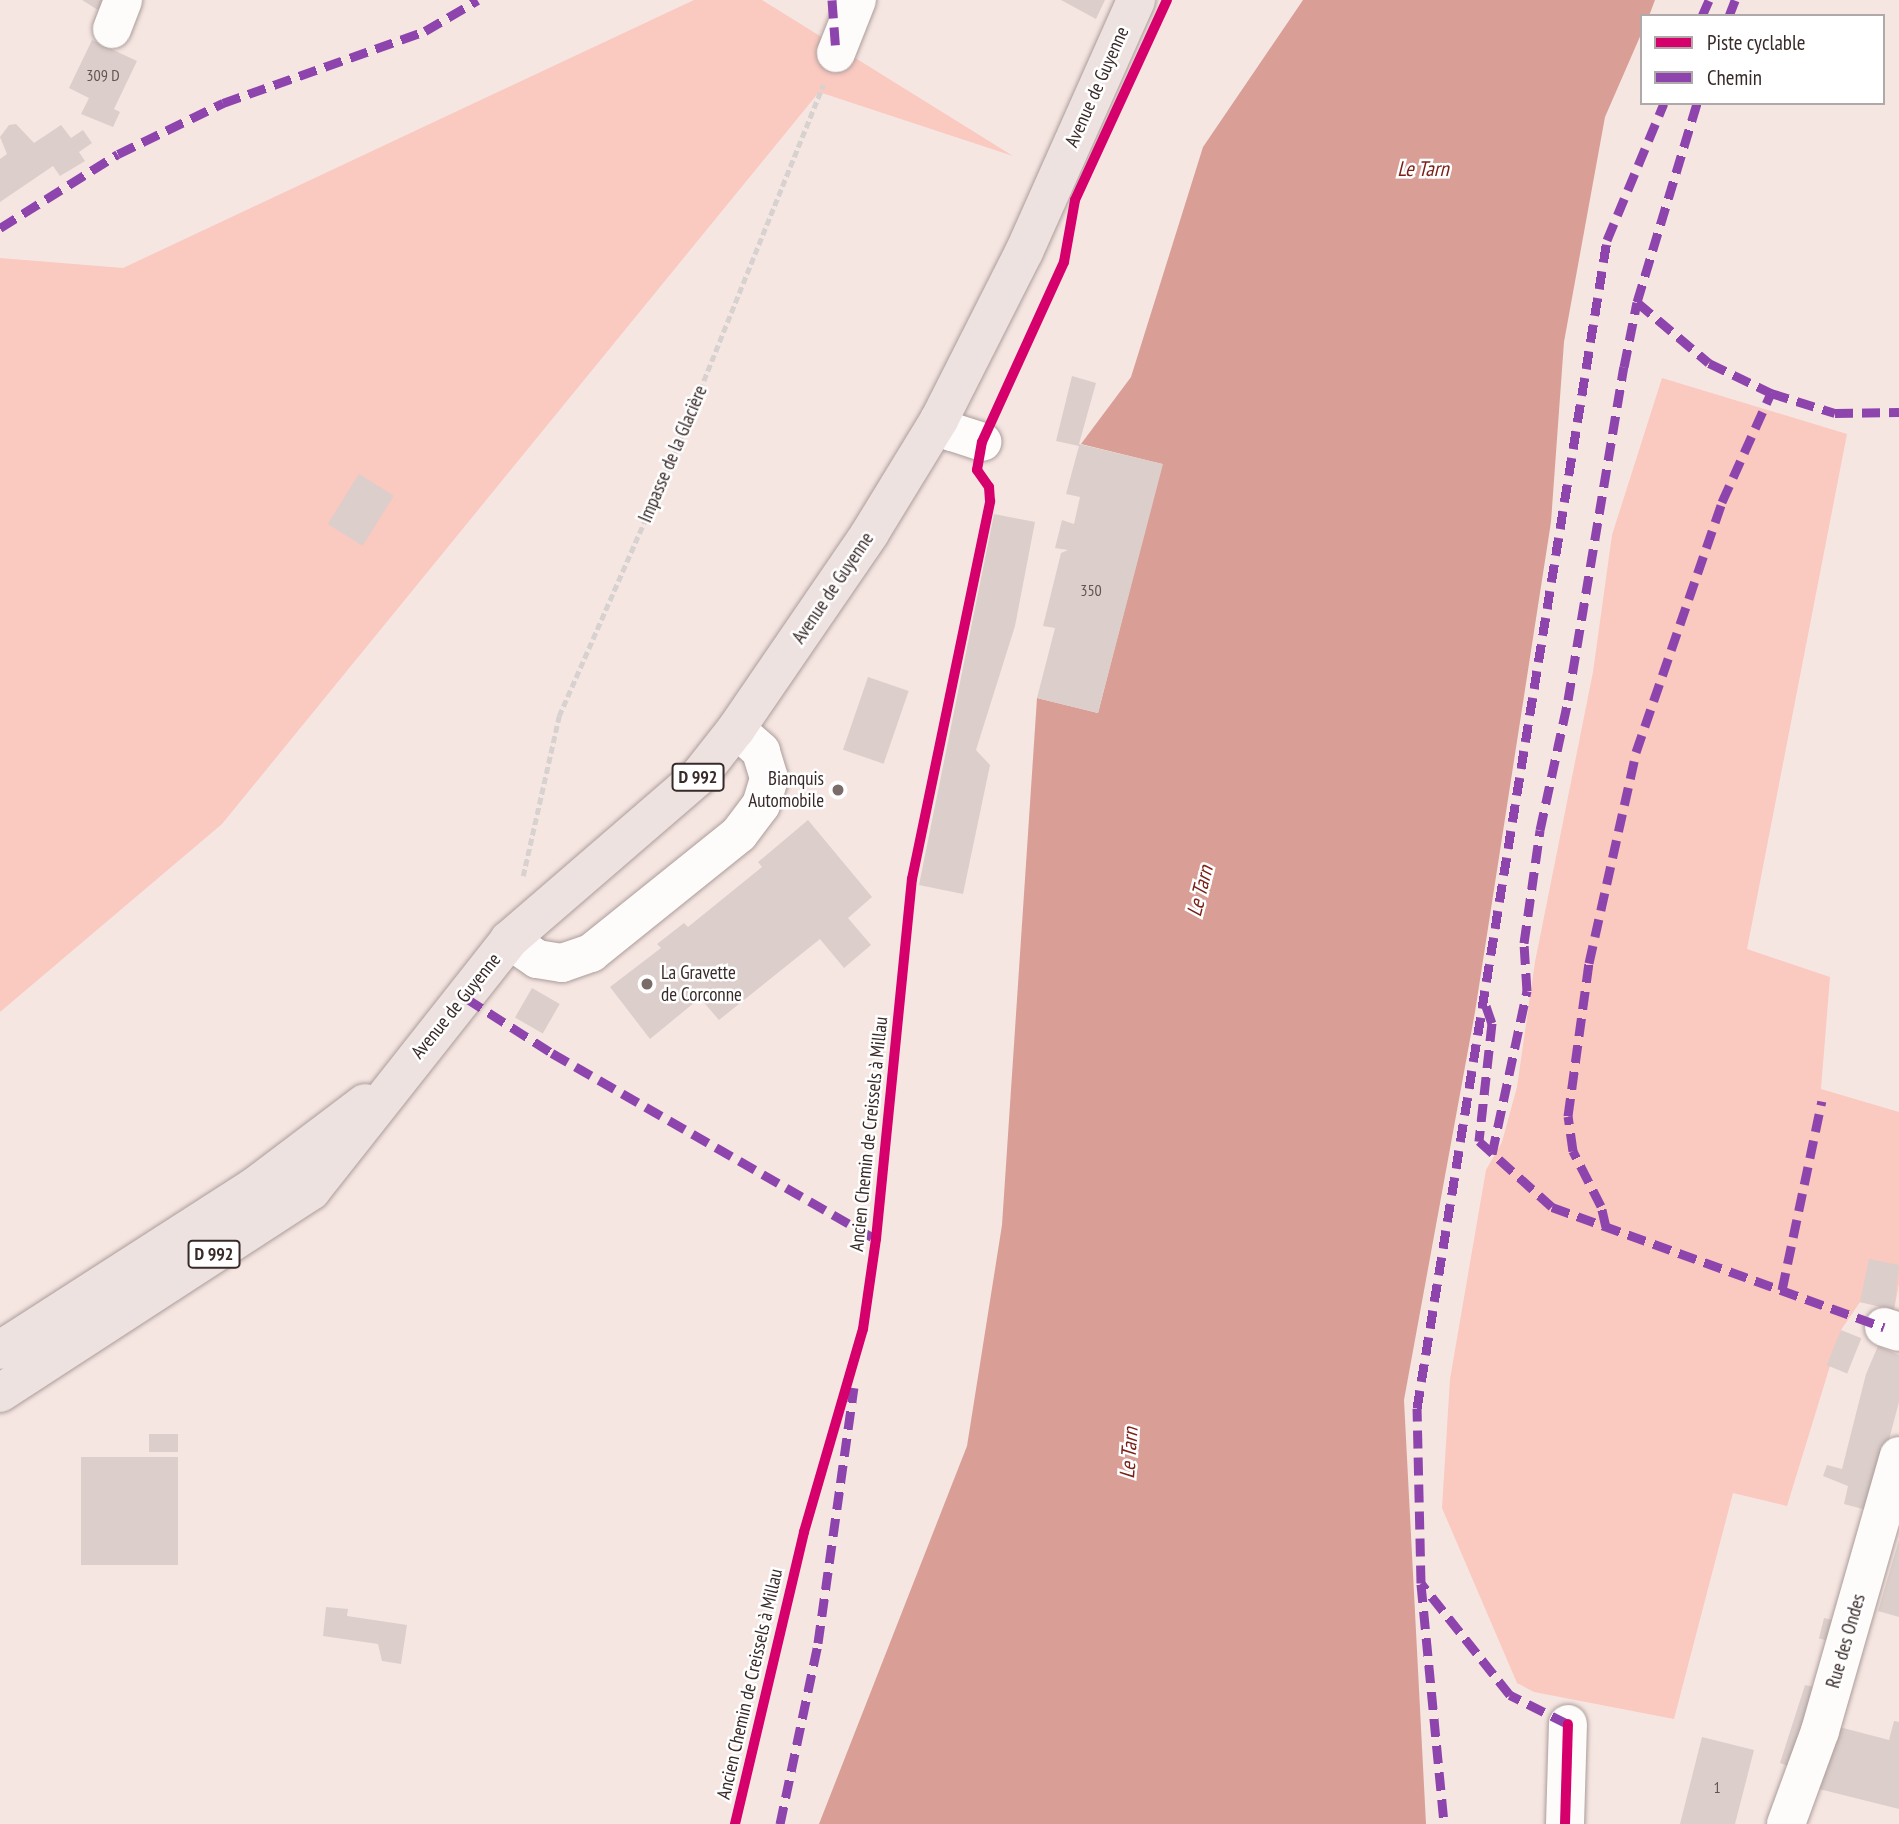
<!DOCTYPE html>
<html>
<head>
<meta charset="utf-8">
<style>
	body { margin:0 }
	#map { position:relative; width:1899px; height:1824px; overflow:hidden; background:#f6e6e2; font-family:"PT Sans Narrow",sans-serif }
	div>[style] { position:absolute }
	[style*='--x'] { left:calc(var(--x)*1px); top:calc(var(--y)*1px); width:calc(var(--w)*1px); rotate:calc(var(--a)*1deg) }
	.green>* { inset:0; background:#fac9c0 }
	.water>* { inset:0; background:#d99f96 }
	.building>* { inset:0; background:#dccecb; transform-origin:0 0 }
	.path>* { height:4.5px; margin-top:-2.25px; transform-origin:0; background:repeating-linear-gradient(90deg,#d7d2d0 0 7px,transparent 0 10.5px) }
	.roads { filter:drop-shadow(0 0 2px #ab9d9a) drop-shadow(0 0 2px #ab9d9a) }
	.minor>* { height:38px; margin:-19px; padding:0 19px; transform-origin:19px; border-radius:19px; background:#fefbfb }
	.major>* { height:38px; margin:-19px; padding:0 19px; transform-origin:19px; border-radius:19px; background:#ede2df }
	.quiet>* { height:9px; margin-top:-4.5px; transform-origin:0; background:repeating-linear-gradient(90deg,#8e44ad 0 18px,transparent 0 27px) }
	.cycleway>* { height:10px; margin:-5px; padding:0 5px; transform-origin:5px; border-radius:5px; background:#d6006c }
	.dots>* { width:19px; height:19px; translate:-50% -50%; box-sizing:border-box; border:4px solid #fff; border-radius:50% }
	span { translate:-50% -50%; white-space:nowrap; text-align:center; line-height:1.15; -webkit-text-stroke:5px #fff; paint-order:stroke }
	.number-label { font-size:16px; color:#625452 }
	.number-label span { -webkit-text-stroke-width:0 }
	.shield-label span { padding:2px 5px; background:#fff; border:2px solid; border-radius:5px; -webkit-text-stroke-width:0 }
	.shield-label { font-size:18px; color:#382a28; font-weight:700 }
	.street-label { font-size:19px; color:#382a28 }
	.poi-label { font-size:19px; color:#382a28 }
	.right { translate:-100% -50%; text-align:right }
	.left { translate:0 -50%; text-align:left }
	.water-label { font-size:21px; color:#7b2117; font-style:italic }
	.legend { position:absolute; left:1640px; top:14px; width:245px; height:91px; box-sizing:border-box; background:#fff; border:2px solid #afaaa9; margin:0; padding:9px 12px; list-style:none; font-size:21px; color:#382a28 }
	.legend li { display:flex; align-items:center; gap:14px; height:35px }
	.legend b { width:35px; border:2px solid #afaaa9 }
</style>
</head>
<body>
<div id="map">
	<div class="green">
		<i style="clip-path:polygon(694px 0,762px 0,1013px 156px,819px 92px,222px 824px,0 1012px,0 258px,123px 268px)"></i>
		<i style="clip-path:polygon(1662px 378px,1847px 434px,1747px 949px,1830px 977px,1821px 1089px,1899px 1112px,1899px 1284px,1894px 1310px,1860px 1302px,1841px 1330px,1787px 1506px,1733px 1493px,1674px 1719px,1534px 1692px,1517px 1683px,1442px 1508px,1450px 1379px,1486px 1170px,1502px 1142px,1517px 1087px,1535px 962px,1593px 672px,1612px 535px)"></i>
	</div>
	<div class="water">
		<i style="clip-path:polygon(1303px 0,1655px 0,1649px 16px,1642px 16px,1642px 32px,1605px 117px,1564px 342px,1551px 522px,1475px 1012px,1404px 1400px,1426px 1824px,819px 1824px,967px 1446px,1002px 1225px,1037px 698px,1098px 713px,1162px 464px,1081px 444px,1131px 377px,1203px 147px)"></i>
	</div>
	<div class="building">
		<i style="clip-path:polygon(82px 0,104px 0,98px 10px)"></i>
		<i style="clip-path:polygon(1061px 0,1105px 0,1096px 19px)"></i>
		<i style="clip-path:polygon(92px 40px,137px 61px,114px 109px,120px 112px,113px 127px,81px 114px,89px 98px,69px 88px)"></i>
		<i style="clip-path:polygon(16px 124px,34px 143px,61px 125px,71px 138px,83px 130px,92px 143px,79px 152px,85px 161px,60px 176px,53px 166px,0 202px,0 159px,7px 154px,0 137px,9px 125px)"></i>
		<i style="clip-path:polygon(1072px 376px,1096px 383px,1079px 444px,1163px 464px,1098px 713px,1037px 698px,1055px 628px,1043px 626px,1061px 553px,1068px 550px,1055px 548px,1062px 520px,1074px 524px,1080px 497px,1066px 494px,1079px 446px,1056px 441px)"></i>
		<i style="left:359px;top:474px;width:41px;height:59px;rotate:32deg"></i>
		<i style="clip-path:polygon(994px 514px,1035px 522px,1015px 626px,976px 750px,990px 765px,963px 894px,919px 885px)"></i>
		<i style="left:868px;top:677px;width:43px;height:77px;rotate:19deg"></i>
		<i style="clip-path:polygon(808px 820px,872px 897px,848px 918px,871px 945px,844px 968px,820px 939px,719px 1020px,700px 998px,650px 1039px,610px 987px,661px 948px,657px 944px,684px 923px,688px 927px,762px 867px,758px 862px)"></i>
		<i style="left:532px;top:988px;width:32px;height:34px;rotate:30deg"></i>
		<i style="clip-path:polygon(1869px 1259px,1899px 1265px,1894px 1310px,1860px 1302px)"></i>
		<i style="left:1841px;top:1330px;width:22px;height:38px;rotate:22deg"></i>
		<i style="clip-path:polygon(1878px 1346px,1899px 1355px,1899px 1402px,1870px 1511px,1844px 1504px,1848px 1486px,1823px 1476px,1827px 1465px,1842px 1469px,1866px 1374px)"></i>
		<i style="left:149px;top:1434px;width:29px;height:18px"></i>
		<i style="left:81px;top:1457px;width:97px;height:108px"></i>
		<i style="clip-path:polygon(1899px 1540px,1899px 1617px,1878px 1611px)"></i>
		<i style="clip-path:polygon(326px 1607px,348px 1609px,347px 1616px,407px 1625px,401px 1664px,382px 1661px,378px 1644px,323px 1636px)"></i>
		<i style="left:1824px;top:1618px;width:16px;height:21px;rotate:14deg"></i>
		<i style="clip-path:polygon(1805px 1685px,1814px 1687px,1799px 1770px,1780px 1763px)"></i>
		<i style="clip-path:polygon(1894px 1721px,1899px 1722px,1899px 1809px,1807px 1786px,1828px 1724px,1889px 1740px)"></i>
		<i style="clip-path:polygon(1702px 1737px,1754px 1750px,1735px 1824px,1680px 1824px)"></i>
	</div>
	<div class="path">
		<i style="--x:523;--y:876;--w:164;--a:-77.3"></i>
		<i style="--x:559;--y:716;--w:292;--a:-66.3"></i>
		<i style="--x:676;--y:449;--w:393;--a:-68"></i>
	</div>
	<div class="roads">
		<div class="minor">
			<i style="--x:112;--y:29;--w:31;--a:-69"></i>
			<i style="--x:836;--y:53;--w:57;--a:-68.4"></i>
			<i style="--x:939;--y:420;--w:18;--a:43"></i>
			<i style="--x:952;--y:432;--w:32;--a:18"></i>
			<i style="--x:509;--y:940;--w:34;--a:34"></i>
			<i style="--x:537;--y:959;--w:25;--a:9"></i>
			<i style="--x:562;--y:963;--w:31;--a:-19"></i>
			<i style="--x:591;--y:953;--w:190;--a:-38.8"></i>
			<i style="--x:739;--y:834;--w:36;--a:-53"></i>
			<i style="--x:761;--y:805;--w:28;--a:-73"></i>
			<i style="--x:769;--y:778;--w:28;--a:-107"></i>
			<i style="--x:761;--y:751;--w:33;--a:-139"></i>
			<i style="--x:1884;--y:1327;--w:16;--a:18"></i>
			<i style="--x:1565;--y:1824;--w:100;--a:-88.3"></i>
			<i style="--x:1786;--y:1824;--w:99;--a:-69.9"></i>
			<i style="--x:1820;--y:1731;--w:286;--a:-74"></i>
		</div>
		<div class="major">
			<i style="--x:0;--y:1350;--w:302;--a:-32.7"></i>
			<i style="--x:254;--y:1187;--w:139;--a:-37.1"></i>
			<i style="--x:0;--y:1393;--w:371;--a:-33"></i>
			<i style="--x:311;--y:1191;--w:320;--a:-51.7"></i>
			<i style="--x:509;--y:940;--w:251;--a:-40.8"></i>
			<i style="--x:699;--y:776;--w:60;--a:-51.8"></i>
			<i style="--x:736;--y:729;--w:237;--a:-55.6"></i>
			<i style="--x:870;--y:533;--w:132;--a:-58.6"></i>
			<i style="--x:939;--y:420;--w:188;--a:-63.2"></i>
			<i style="--x:1024;--y:252;--w:276;--a:-66"></i>
		</div>
	</div>
	<div class="quiet">
		<i style="--x:832;--y:0;--w:53;--a:85.7"></i>
		<i style="--x:1702;--y:16;--w:17;--a:-66"></i>
		<i style="--x:1729;--y:16;--w:17;--a:-69"></i>
		<i style="--x:0;--y:228;--w:139;--a:-32.1"></i>
		<i style="--x:118;--y:154;--w:117;--a:-25.9"></i>
		<i style="--x:223;--y:103;--w:214;--a:-19.6"></i>
		<i style="--x:425;--y:31;--w:61;--a:-30.3"></i>
		<i style="--x:1637;--y:302;--w:94;--a:40.3"></i>
		<i style="--x:1709;--y:363;--w:69;--a:25.8"></i>
		<i style="--x:1771;--y:393;--w:67;--a:17.4"></i>
		<i style="--x:1835;--y:413;--w:64;--a:-0.9"></i>
		<i style="--x:466;--y:998;--w:102;--a:32.6"></i>
		<i style="--x:552;--y:1053;--w:374;--a:29.9"></i>
		<i style="--x:1486;--y:1006;--w:18;--a:71"></i>
		<i style="--x:1492;--y:1023;--w:119;--a:96.3"></i>
		<i style="--x:1479;--y:1141;--w:98;--a:42.1"></i>
		<i style="--x:1552;--y:1207;--w:353;--a:19.9"></i>
		<i style="--x:1492;--y:1154;--w:167;--a:-77.9"></i>
		<i style="--x:1527;--y:991;--w:48;--a:-93.6"></i>
		<i style="--x:1524;--y:943;--w:114;--a:-81.9"></i>
		<i style="--x:1540;--y:830;--w:133;--a:-77.8"></i>
		<i style="--x:1568;--y:700;--w:338;--a:-80.5"></i>
		<i style="--x:1624;--y:367;--w:66;--a:-78.7"></i>
		<i style="--x:1637;--y:302;--w:208;--a:-73.2"></i>
		<i style="--x:1606;--y:1227;--w:22;--a:-103"></i>
		<i style="--x:1601;--y:1206;--w:62;--a:-117"></i>
		<i style="--x:1573;--y:1151;--w:35;--a:-98"></i>
		<i style="--x:1568;--y:1116;--w:154;--a:-82.2"></i>
		<i style="--x:1589;--y:963;--w:216;--a:-77.4"></i>
		<i style="--x:1636;--y:752;--w:264;--a:-71"></i>
		<i style="--x:1722;--y:502;--w:120;--a:-65.8"></i>
		<i style="--x:1782;--y:1290;--w:193;--a:-78.1"></i>
		<i style="--x:1421;--y:1584;--w:241;--a:84.5"></i>
		<i style="--x:1568;--y:1724;--w:65;--a:-153.4"></i>
		<i style="--x:1510;--y:1695;--w:143;--a:-128.5"></i>
		<i style="--x:1421;--y:1583;--w:175;--a:-91.3"></i>
		<i style="--x:1417;--y:1408;--w:1183;--a:-80.76"></i>
		<i style="--x:1607;--y:240;--w:148;--a:-67.4"></i>
		<i style="--x:780;--y:1824;--w:185;--a:-78.1"></i>
		<i style="--x:818;--y:1643;--w:258;--a:-82"></i>
	</div>
	<div class="cycleway">
		<i style="--x:735;--y:1824;--w:300;--a:-76.7"></i>
		<i style="--x:804;--y:1532;--w:211;--a:-73.8"></i>
		<i style="--x:863;--y:1329;--w:91;--a:-81.8"></i>
		<i style="--x:876;--y:1239;--w:362;--a:-84.3"></i>
		<i style="--x:912;--y:879;--w:386;--a:-78.3"></i>
		<i style="--x:990;--y:501;--w:14;--a:-94"></i>
		<i style="--x:989;--y:487;--w:21;--a:-125"></i>
		<i style="--x:977;--y:470;--w:28;--a:-80"></i>
		<i style="--x:982;--y:442;--w:198;--a:-65.5"></i>
		<i style="--x:1064;--y:262;--w:63;--a:-79.9"></i>
		<i style="--x:1075;--y:200;--w:220;--a:-65.3"></i>
		<i style="--x:1565;--y:1824;--w:100;--a:-88.3"></i>
	</div>
	<div class="dots">
		<i style="left:838px;top:790px;background:#7a6c69"></i>
		<i style="left:647px;top:984px;background:#7a6c69"></i>
	</div>
	<div class="number-label">
		<span style="left:103px;top:75px">309 D</span>
		<span style="left:1091px;top:590px">350</span>
		<span style="left:1717px;top:1787px">1</span>
	</div>
	<div class="shield-label">
		<span style="left:698px;top:777px">D 992</span>
		<span style="left:214px;top:1254px">D 992</span>
	</div>
	<div class="street-label">
		<span style="left:1097px;top:87px;rotate:-66deg">Avenue de Guyenne</span>
		<span style="left:673px;top:454px;rotate:-67deg">Impasse de la Glacière</span>
		<span style="left:833px;top:588px;rotate:-56deg">Avenue de Guyenne</span>
		<span style="left:456px;top:1006px;rotate:-51deg">Avenue de Guyenne</span>
		<span style="left:869px;top:1134px;rotate:-84deg">Ancien Chemin de Creissels à Millau</span>
		<span style="left:1846px;top:1641px;rotate:-74deg">Rue des Ondes</span>
		<span style="left:750px;top:1684px;rotate:-77deg">Ancien Chemin de Creissels à Millau</span>
	</div>
	<div class="poi-label">
		<span class="right" style="left:824px;top:790px">Bianquis<br>Automobile</span>
		<span class="left" style="left:661px;top:984px">La Gravette<br>de Corconne</span>
	</div>
	<div class="water-label">
		<span style="left:1423px;top:169px">Le Tarn</span>
		<span style="left:1200px;top:891px;rotate:-76deg">Le Tarn</span>
		<span style="left:1129px;top:1453px;rotate:-86deg">Le Tarn</span>
	</div>
	<ul class="legend">
	<li><b style="height:9px;background:#d6006c"></b>Piste cyclable</li>
	<li><b style="height:9px;background:#8e44ad"></b>Chemin</li>
	</ul>
</div>
</body>
</html>
